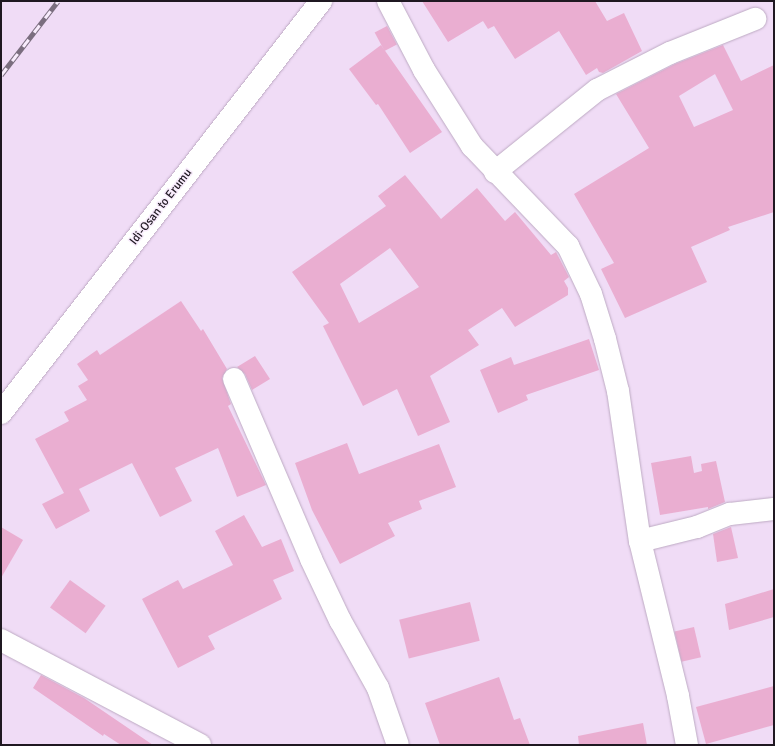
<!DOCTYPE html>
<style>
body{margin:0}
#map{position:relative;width:775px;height:746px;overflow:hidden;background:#f0dcf6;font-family:Signika,sans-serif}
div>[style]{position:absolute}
.building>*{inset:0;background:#eaaed1;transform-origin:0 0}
.roads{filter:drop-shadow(0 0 1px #bdaac3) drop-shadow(0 0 1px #bdaac3)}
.minor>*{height:22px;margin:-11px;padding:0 11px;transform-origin:11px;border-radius:11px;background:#fff}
.rail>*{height:4.5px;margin-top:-2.25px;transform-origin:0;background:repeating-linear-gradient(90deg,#f8ecfc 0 9px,#7b6e7f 0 18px);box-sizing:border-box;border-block:1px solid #7b6e7f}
span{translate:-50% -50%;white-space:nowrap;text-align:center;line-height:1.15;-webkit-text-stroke:3px #f8ecfc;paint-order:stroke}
.street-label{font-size:12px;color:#1f1821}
.frame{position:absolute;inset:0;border:2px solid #1f1821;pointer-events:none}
</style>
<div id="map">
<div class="building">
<div style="clip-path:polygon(422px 1px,595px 1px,607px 21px,624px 13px,642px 51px,603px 73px,599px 72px,597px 68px,586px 75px,559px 31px,515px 59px,494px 26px,488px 29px,483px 21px,448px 42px)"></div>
<div style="left:387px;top:26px;width:21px;height:14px;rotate:62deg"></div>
<div style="clip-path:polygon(381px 45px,442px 132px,410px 153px,378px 104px,376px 105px,349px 69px)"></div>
<div style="clip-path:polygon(evenodd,723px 45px,741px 81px,774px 65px,774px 212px,728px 227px,730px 230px,691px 247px,707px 282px,625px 318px,601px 269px,614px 263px,574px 194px,649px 148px,616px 94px,675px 64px,723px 45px,715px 74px,733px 110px,694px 127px,679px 96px,715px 74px)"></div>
<div style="clip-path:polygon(evenodd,405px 175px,441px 219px,477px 188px,505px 221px,515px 212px,551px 255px,556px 252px,569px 277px,564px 281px,568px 288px,568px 295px,515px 327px,502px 308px,468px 330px,479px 345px,430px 376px,450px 422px,418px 436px,397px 389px,363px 406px,323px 326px,329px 323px,292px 272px,386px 206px,378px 196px,405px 175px,390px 248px,419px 287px,359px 323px,340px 284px,390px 248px)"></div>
<div style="clip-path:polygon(181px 301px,201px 331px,203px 329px,227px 369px,222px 378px,231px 404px,228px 406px,266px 485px,237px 497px,218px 448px,175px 468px,192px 501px,160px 517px,132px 463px,79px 489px,90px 511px,56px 529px,42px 504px,64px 493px,35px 439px,69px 421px,64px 412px,87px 400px,78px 386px,88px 380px,77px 364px,97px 350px,100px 355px)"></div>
<div style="clip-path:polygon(589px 339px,599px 370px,526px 395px,528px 400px,498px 413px,480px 370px,511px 357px,514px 365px)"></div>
<div style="clip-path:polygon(255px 356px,270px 379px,252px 390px,245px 374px,237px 367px)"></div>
<div style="clip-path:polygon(347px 443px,359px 474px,439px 444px,456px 487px,419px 501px,422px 509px,388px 523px,395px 536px,340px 564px,312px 510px,295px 463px)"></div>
<div style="clip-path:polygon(691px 456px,694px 473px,702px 471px,701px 464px,716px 461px,725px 502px,708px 509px,708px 507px,660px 515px,651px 463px)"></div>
<div style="clip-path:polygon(244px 515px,262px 547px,281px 539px,294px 571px,273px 580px,282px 599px,208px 636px,215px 649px,178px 668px,142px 599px,178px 580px,183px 589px,233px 565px,215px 531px)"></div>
<div style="clip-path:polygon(1px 527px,23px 540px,1px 578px)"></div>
<div style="clip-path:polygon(731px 527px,738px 558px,717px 562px,713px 534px)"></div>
<div style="left:70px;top:580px;width:44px;height:34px;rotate:36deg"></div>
<div style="clip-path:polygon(774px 589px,774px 617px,729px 630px,725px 604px)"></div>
<div style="left:470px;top:602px;width:40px;height:73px;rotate:76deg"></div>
<div style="left:694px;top:627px;width:31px;height:20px;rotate:77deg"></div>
<div style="clip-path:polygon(41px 675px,84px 698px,153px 745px,121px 745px,104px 734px,103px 736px,33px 688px)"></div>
<div style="clip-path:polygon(499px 677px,514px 720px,520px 718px,530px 745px,440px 745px,425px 703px)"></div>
<div style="clip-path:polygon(774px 686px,774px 725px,706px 744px,696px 707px)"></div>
<div style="clip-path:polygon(643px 723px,647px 745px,579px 745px,578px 736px)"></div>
</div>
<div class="roads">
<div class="minor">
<div style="left:388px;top:1px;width:78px;rotate:62.4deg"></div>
<div style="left:424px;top:70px;width:90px;rotate:57.7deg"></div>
<div style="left:472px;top:146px;width:139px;rotate:46.2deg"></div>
<div style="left:568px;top:246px;width:53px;rotate:64.4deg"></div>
<div style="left:591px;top:294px;width:47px;rotate:72.7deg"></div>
<div style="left:605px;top:339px;width:54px;rotate:76deg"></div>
<div style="left:618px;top:391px;width:152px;rotate:81.7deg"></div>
<div style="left:640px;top:541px;width:160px;rotate:76.2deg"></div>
<div style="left:678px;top:696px;width:50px;rotate:79.6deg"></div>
<div style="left:495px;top:172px;width:131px;rotate:-38.8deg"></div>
<div style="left:597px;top:90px;width:82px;rotate:-26.9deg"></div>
<div style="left:670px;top:53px;width:92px;rotate:-21.8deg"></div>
<div style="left:234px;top:379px;width:196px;rotate:66.8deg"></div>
<div style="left:311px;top:559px;width:68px;rotate:64.6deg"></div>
<div style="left:340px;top:620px;width:78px;rotate:60.8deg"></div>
<div style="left:378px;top:688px;width:60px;rotate:70.7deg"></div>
<div style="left:1px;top:413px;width:522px;rotate:-52.16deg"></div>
<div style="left:640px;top:541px;width:59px;rotate:-13.8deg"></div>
<div style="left:697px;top:527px;width:35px;rotate:-22deg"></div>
<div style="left:730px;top:514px;width:44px;rotate:-6.5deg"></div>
<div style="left:1px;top:640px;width:225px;rotate:27.8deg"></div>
</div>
</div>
<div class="rail">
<div style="left:1px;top:75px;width:93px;rotate:-52.4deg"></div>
</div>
<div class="street-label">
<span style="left:161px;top:207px;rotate:-52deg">Idi-Osan to Erumu</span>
</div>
<div class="frame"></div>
</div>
